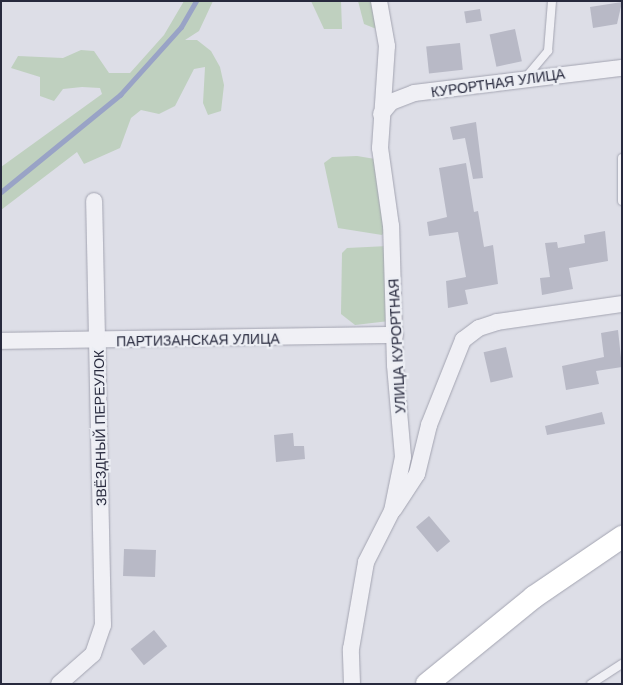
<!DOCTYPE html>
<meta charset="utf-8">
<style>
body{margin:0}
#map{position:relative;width:623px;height:685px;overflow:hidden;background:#dddee7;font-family:Helvetica,sans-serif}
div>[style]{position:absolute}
.green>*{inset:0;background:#bfd0bf}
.stream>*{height:4.5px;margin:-2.25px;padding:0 2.25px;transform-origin:2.25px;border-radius:2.25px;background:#99a3c6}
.building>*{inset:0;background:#b8b9c6;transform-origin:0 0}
.roads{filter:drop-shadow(0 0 1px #a3a4b1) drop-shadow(0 0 1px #a3a4b1)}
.lane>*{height:8px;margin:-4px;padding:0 4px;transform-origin:4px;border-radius:4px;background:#f0f0f5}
.street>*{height:16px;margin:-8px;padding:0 8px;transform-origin:8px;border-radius:8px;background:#f0f0f5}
.secondary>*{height:22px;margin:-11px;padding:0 11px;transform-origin:11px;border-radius:11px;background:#fff}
span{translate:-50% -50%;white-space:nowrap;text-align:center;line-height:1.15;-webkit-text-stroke:4.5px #eceef4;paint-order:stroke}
.street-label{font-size:14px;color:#27293d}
.frame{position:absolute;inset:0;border:2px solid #27293d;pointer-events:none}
</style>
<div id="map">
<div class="green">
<div style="clip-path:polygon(184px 1px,213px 1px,199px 31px,185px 40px,197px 40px,211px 51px,220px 67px,224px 85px,221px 111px,208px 115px,203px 103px,205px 67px,194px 69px,175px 106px,159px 114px,141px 110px,131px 118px,120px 148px,84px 164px,77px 152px,1px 210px,1px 167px,102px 94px,100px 88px,82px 87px,63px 89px,54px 101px,40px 96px,40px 77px,11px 68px,18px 56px,63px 58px,81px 50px,94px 51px,109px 73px,130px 73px,164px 35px)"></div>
<div style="clip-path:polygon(311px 1px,341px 1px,342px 29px,324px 29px)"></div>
<div style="clip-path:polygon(358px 1px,383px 1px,379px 30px,364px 24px)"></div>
<div style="clip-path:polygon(357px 156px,375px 159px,396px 221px,382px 235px,338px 228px,324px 163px,332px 157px)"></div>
<div style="clip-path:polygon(388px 246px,389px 321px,355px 325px,341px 314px,342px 253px,347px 248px)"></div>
</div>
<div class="stream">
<div style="left:1px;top:192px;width:154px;rotate:-39.2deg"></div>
<div style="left:120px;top:95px;width:91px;rotate:-48.1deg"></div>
<div style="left:181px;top:27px;width:30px;rotate:-60deg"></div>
</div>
<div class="building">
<div style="clip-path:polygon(622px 2px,617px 24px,593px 28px,590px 7px)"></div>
<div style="left:480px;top:9px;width:12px;height:16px;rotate:81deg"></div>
<div style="left:515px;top:29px;width:33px;height:26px;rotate:78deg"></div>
<div style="left:460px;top:43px;width:27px;height:34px;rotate:84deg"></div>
<div style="clip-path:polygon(476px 122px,483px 178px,473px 179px,465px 138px,453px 140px,450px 127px)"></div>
<div style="clip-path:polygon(466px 163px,474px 212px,478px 211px,484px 247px,493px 245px,498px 284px,465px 290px,468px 304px,448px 308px,446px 281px,466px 277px,458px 232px,429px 236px,427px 222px,447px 217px,439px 168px)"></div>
<div style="clip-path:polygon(605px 231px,608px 261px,569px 268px,573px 289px,542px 295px,540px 278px,550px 277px,545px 243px,557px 242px,558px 248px,585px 243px,584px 235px)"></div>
<div style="clip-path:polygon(618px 330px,622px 367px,596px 371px,599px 384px,566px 390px,562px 366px,604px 357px,601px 333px)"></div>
<div style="left:506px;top:347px;width:31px;height:23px;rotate:77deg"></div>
<div style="clip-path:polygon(602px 412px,605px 424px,547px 435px,545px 426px)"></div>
<div style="clip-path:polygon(293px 433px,294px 446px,304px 446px,305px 459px,276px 462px,274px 435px)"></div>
<div style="left:429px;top:516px;width:33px;height:17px;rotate:50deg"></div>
<div style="left:124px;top:549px;width:32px;height:27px;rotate:2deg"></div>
<div style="left:154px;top:630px;width:21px;height:30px;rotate:51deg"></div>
</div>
<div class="roads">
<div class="lane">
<div style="left:527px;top:76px;width:33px;rotate:-50deg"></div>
<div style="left:548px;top:51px;width:50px;rotate:-85.4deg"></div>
<div style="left:622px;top:158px;width:43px;rotate:90deg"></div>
<div style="left:591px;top:684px;width:37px;rotate:-33deg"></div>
</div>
<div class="street">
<div style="left:381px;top:114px;width:16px;rotate:-50deg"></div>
<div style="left:391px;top:102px;width:25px;rotate:-21deg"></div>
<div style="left:414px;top:93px;width:209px;rotate:-6.9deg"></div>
<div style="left:1px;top:341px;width:394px;rotate:-0.9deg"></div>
<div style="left:394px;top:509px;width:42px;rotate:-56.7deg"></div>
<div style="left:417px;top:474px;width:50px;rotate:-76.2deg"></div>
<div style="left:429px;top:425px;width:92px;rotate:-68.2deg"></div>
<div style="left:463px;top:340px;width:20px;rotate:-37deg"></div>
<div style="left:479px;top:328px;width:19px;rotate:-18deg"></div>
<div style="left:497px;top:322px;width:126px;rotate:-8.2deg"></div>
<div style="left:59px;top:684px;width:45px;rotate:-41.4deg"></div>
<div style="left:93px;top:654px;width:31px;rotate:-71deg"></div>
<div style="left:103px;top:625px;width:424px;rotate:-91.2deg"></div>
<div style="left:352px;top:684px;width:35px;rotate:-92deg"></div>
<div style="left:351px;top:649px;width:88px;rotate:-80.2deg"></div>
<div style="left:366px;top:562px;width:57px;rotate:-63deg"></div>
<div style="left:392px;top:511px;width:55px;rotate:-78.5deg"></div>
<div style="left:403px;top:457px;width:92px;rotate:-95deg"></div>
<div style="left:395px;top:365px;width:139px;rotate:-91.6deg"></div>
<div style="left:391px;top:226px;width:79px;rotate:-98deg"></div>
<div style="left:380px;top:148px;width:102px;rotate:-86.1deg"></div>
<div style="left:387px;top:46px;width:46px;rotate:-100.1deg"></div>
</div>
<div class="secondary">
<div style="left:427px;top:684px;width:138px;rotate:-39.1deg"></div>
<div style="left:534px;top:597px;width:107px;rotate:-34.3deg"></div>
</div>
</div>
<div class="street-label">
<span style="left:498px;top:83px;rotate:-8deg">КУРОРТНАЯ УЛИЦА</span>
<span style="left:198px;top:340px;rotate:-1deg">ПАРТИЗАНСКАЯ УЛИЦА</span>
<span style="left:397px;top:346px;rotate:-93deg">УЛИЦА КУРОРТНАЯ</span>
<span style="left:100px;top:428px;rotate:-91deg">ЗВЁЗДНЫЙ ПЕРЕУЛОК</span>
</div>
<div class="frame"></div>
</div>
